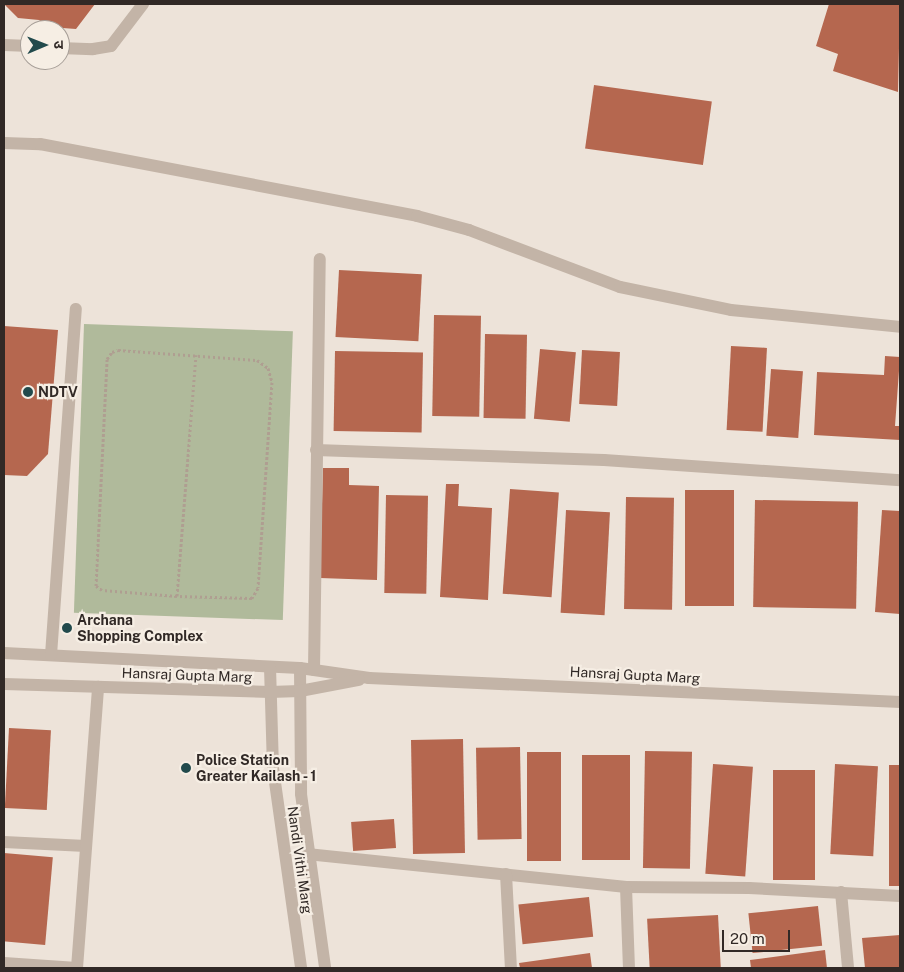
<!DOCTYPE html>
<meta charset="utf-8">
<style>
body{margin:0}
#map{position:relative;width:904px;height:972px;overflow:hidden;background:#ede3d9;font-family:"Public Sans","Noto Sans Devanagari",sans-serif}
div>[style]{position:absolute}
.green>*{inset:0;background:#b0ba9b;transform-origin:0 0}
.building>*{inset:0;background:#b5674f;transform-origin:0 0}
.path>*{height:3px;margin-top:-1.5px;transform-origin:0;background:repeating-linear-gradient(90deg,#af9e91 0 2.5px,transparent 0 5px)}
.minor>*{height:12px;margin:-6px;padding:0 6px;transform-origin:6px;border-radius:6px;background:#c3b4a7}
.dots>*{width:14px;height:14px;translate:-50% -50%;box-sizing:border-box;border:2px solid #f6eee4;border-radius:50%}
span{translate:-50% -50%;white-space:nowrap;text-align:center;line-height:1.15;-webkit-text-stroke:4.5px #f6eee4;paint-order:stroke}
.poi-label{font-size:14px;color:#312926;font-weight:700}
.left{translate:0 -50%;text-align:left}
.street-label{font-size:14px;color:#312926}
.frame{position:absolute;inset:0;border:5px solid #312926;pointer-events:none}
.north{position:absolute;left:20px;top:20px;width:50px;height:50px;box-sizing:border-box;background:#f6eee4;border:1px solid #a79f98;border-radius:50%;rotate:89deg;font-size:14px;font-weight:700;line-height:20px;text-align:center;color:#312926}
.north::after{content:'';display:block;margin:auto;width:18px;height:22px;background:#224a4c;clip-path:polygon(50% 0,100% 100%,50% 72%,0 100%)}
.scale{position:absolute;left:722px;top:930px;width:68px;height:22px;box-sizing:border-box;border:2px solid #312926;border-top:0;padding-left:6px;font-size:15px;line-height:18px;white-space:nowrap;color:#312926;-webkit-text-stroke:4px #f6eee4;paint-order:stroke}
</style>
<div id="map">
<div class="green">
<div style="left:84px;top:324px;width:209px;height:289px;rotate:2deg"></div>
</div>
<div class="building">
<div style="clip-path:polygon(4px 4px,95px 4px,76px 29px,49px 27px,39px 20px,18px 18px)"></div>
<div style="clip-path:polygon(829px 4px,900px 4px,898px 92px,833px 71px,838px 54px,816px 46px)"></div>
<div style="left:594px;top:85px;width:119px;height:64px;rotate:8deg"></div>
<div style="left:339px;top:270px;width:83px;height:67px;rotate:3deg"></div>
<div style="left:434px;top:315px;width:47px;height:101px;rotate:1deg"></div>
<div style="clip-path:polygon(4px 326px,58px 330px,48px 454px,27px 476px,4px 475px)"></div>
<div style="left:485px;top:334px;width:42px;height:84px;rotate:1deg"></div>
<div style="left:731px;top:346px;width:36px;height:84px;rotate:3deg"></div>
<div style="left:540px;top:349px;width:36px;height:70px;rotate:5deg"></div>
<div style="left:582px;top:350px;width:38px;height:54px;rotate:3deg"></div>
<div style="left:335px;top:351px;width:88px;height:80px;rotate:1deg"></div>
<div style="clip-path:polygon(885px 356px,900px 357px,895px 426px,900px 426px,900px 440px,814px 435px,817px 372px,884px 375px)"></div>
<div style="left:771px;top:369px;width:32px;height:67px;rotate:4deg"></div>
<div style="clip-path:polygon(323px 468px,349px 468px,349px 485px,379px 486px,377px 580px,320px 578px)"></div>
<div style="clip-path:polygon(446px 484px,459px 484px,458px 506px,492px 508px,488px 600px,440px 597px)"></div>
<div style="left:510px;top:489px;width:49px;height:105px;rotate:4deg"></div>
<div style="left:685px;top:490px;width:49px;height:116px"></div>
<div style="left:386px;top:495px;width:42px;height:98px;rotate:1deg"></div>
<div style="left:626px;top:497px;width:48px;height:112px;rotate:1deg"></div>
<div style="left:755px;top:500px;width:103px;height:107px;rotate:1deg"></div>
<div style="left:566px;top:510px;width:44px;height:103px;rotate:3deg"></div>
<div style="clip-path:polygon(882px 510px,900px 511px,900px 614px,875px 612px)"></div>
<div style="left:9px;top:728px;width:42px;height:80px;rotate:3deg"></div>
<div style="left:463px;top:739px;width:114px;height:52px;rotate:89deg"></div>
<div style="left:520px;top:747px;width:92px;height:44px;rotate:89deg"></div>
<div style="left:645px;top:751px;width:47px;height:117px;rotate:1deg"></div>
<div style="left:527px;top:752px;width:34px;height:109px"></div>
<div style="left:582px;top:755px;width:48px;height:105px"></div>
<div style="left:713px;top:764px;width:40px;height:110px;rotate:4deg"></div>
<div style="left:835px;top:764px;width:43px;height:90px;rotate:3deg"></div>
<div style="left:889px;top:765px;width:11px;height:121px"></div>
<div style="left:815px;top:770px;width:110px;height:42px;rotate:90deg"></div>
<div style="left:394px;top:819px;width:29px;height:43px;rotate:86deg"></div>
<div style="left:4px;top:853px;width:49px;height:88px;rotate:5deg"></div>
<div style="left:589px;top:897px;width:40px;height:71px;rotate:84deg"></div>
<div style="left:818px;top:906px;width:40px;height:70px;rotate:84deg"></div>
<div style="left:718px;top:915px;width:53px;height:71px;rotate:87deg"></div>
<div style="clip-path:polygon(900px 935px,900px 968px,865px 968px,862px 938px)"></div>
<div style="clip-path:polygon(825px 950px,827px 968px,751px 968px,750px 960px)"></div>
<div style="clip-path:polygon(590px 953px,592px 968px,520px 968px,519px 963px)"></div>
</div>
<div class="path">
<div style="left:118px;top:350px;width:139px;rotate:4.1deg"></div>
<div style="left:257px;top:360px;width:14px;rotate:36deg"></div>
<div style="left:268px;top:368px;width:15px;rotate:74deg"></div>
<div style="left:272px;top:382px;width:206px;rotate:93.9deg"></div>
<div style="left:258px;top:588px;width:12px;rotate:121deg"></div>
<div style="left:252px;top:598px;width:75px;rotate:-178.5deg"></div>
<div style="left:177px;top:596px;width:75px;rotate:-175.4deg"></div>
<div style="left:102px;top:590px;width:7px;rotate:-146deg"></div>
<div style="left:96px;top:586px;width:227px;rotate:-87.2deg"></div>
<div style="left:107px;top:359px;width:9px;rotate:-54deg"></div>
<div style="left:112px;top:352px;width:6px;rotate:-18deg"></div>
<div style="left:177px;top:596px;width:242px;rotate:-85.5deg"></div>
</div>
<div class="minor">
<div style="left:4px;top:45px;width:26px;rotate:2deg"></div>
<div style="left:60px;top:48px;width:33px;rotate:2deg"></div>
<div style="left:93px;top:49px;width:18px;rotate:-9deg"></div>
<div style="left:111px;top:46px;width:53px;rotate:-52.7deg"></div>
<div style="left:4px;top:143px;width:36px;rotate:2deg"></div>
<div style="left:40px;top:144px;width:384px;rotate:10.8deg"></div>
<div style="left:417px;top:216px;width:54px;rotate:15.1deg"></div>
<div style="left:469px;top:230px;width:161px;rotate:20.7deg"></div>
<div style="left:620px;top:287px;width:113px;rotate:11.7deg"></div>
<div style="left:731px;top:310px;width:170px;rotate:5.7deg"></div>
<div style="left:316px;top:450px;width:288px;rotate:2deg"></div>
<div style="left:604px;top:460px;width:297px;rotate:3.9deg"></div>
<div style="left:4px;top:653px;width:296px;rotate:2.9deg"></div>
<div style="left:300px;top:668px;width:70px;rotate:8.2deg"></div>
<div style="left:369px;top:678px;width:532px;rotate:2.59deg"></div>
<div style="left:51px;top:655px;width:347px;rotate:-85.9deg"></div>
<div style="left:270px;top:667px;width:101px;rotate:88.3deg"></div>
<div style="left:273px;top:768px;width:202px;rotate:82deg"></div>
<div style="left:300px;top:668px;width:126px;rotate:89.5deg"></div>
<div style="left:301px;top:794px;width:176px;rotate:82.1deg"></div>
<div style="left:314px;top:670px;width:411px;rotate:-89.2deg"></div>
<div style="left:4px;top:684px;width:266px;rotate:1.7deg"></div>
<div style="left:270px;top:692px;width:30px;rotate:-2deg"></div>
<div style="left:300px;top:691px;width:60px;rotate:-10.6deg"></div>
<div style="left:4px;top:842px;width:82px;rotate:2.8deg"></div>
<div style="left:307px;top:854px;width:321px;rotate:5.9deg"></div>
<div style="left:626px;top:887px;width:123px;rotate:0.5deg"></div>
<div style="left:749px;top:888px;width:151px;rotate:3deg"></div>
<div style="left:506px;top:874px;width:94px;rotate:87deg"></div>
<div style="left:626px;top:887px;width:81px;rotate:87.9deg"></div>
<div style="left:841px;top:892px;width:76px;rotate:84.7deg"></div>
<div style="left:4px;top:963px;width:73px;rotate:3.9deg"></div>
<div style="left:77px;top:968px;width:282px;rotate:-85.7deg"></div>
</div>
<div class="dots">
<div style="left:28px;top:392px;background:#224a4c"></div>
<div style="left:67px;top:628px;background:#224a4c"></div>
<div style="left:186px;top:768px;background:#224a4c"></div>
</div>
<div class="poi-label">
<span class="left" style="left:38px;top:392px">NDTV</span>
<span class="left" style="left:77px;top:628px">Archana<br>Shopping Complex</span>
<span class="left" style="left:196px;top:768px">Police Station<br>Greater Kailash - 1</span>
</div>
<div class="street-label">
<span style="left:187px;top:675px;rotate:2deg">Hansraj Gupta Marg</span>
<span style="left:635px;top:675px;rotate:3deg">Hansraj Gupta Marg</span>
<span style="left:300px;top:860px;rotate:82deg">Nandi Vithi Marg</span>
</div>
<div class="frame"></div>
<div class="north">उ</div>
<div class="scale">20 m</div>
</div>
